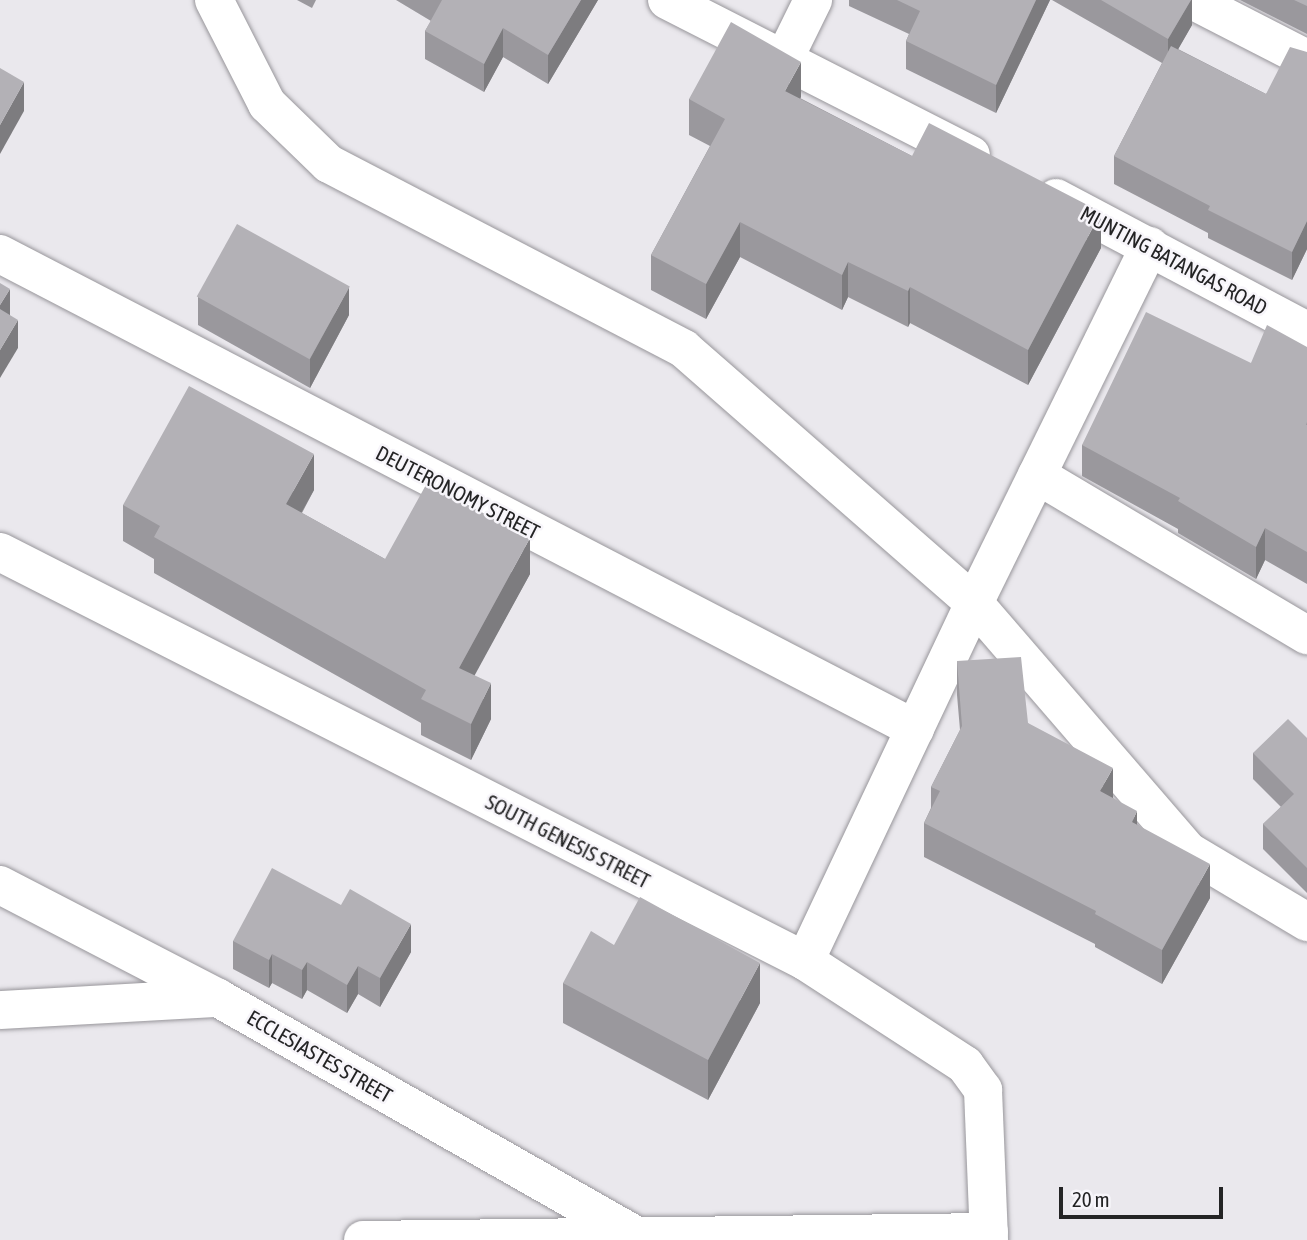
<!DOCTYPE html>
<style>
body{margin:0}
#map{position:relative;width:1307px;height:1240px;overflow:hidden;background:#eae8ed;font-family:"Asap Condensed",sans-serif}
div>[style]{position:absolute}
.roads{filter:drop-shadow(0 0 2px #98969b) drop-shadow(0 0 2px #98969b)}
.minor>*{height:38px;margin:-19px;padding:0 19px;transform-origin:19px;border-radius:19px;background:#fff}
.tertiary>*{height:38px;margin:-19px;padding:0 19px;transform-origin:19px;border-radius:19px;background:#fff}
.wall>*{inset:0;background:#9a989d}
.shaded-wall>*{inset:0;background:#7d7c7f}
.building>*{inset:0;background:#b3b1b6;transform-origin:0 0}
span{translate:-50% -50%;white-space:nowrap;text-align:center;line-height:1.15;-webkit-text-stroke:5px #f7f5fa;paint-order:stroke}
.street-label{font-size:21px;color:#242425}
.scale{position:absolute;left:1059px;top:1187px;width:164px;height:32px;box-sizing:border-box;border:4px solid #242425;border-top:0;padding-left:9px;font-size:21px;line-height:24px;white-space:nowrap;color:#242425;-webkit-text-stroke:5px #f7f5fa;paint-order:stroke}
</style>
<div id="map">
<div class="roads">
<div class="minor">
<div style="left:214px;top:0;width:117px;rotate:63deg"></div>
<div style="left:267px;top:104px;width:86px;rotate:44.1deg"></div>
<div style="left:329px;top:164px;width:400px;rotate:27.5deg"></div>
<div style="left:684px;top:349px;width:386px;rotate:41.2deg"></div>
<div style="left:974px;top:603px;width:328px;rotate:49.2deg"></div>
<div style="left:1188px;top:851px;width:139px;rotate:30.8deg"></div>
<div style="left:1192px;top:0;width:129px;rotate:27.2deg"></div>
<div style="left:784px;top:59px;width:66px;rotate:-63.8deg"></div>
<div style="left:0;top:254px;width:1031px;rotate:27.43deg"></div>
<div style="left:1037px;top:475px;width:314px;rotate:30.7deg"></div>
<div style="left:0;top:552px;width:903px;rotate:26.93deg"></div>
<div style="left:805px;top:961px;width:191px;rotate:33deg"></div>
<div style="left:965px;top:1065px;width:31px;rotate:54deg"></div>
<div style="left:983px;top:1090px;width:150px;rotate:87.7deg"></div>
<div style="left:0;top:885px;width:246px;rotate:27.4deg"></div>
<div style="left:218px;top:998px;width:481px;rotate:29.6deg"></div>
<div style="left:805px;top:961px;width:396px;rotate:-64.7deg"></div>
<div style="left:974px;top:603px;width:398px;rotate:-63.8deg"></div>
<div style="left:0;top:1010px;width:218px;rotate:-3.2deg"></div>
<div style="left:363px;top:1240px;width:626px;rotate:-0.73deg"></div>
</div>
<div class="tertiary">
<div style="left:667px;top:0;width:341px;rotate:27deg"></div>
<div style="left:1056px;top:198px;width:284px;rotate:27.9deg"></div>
</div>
</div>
<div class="wall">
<div style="clip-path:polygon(297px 0,316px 0,312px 8px)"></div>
<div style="clip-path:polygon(396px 0,598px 0,548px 84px,503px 57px,484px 92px,425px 59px,425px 31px,431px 21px)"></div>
<div style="clip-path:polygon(849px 0,1050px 0,996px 113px,906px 69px,906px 41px,909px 34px,849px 6px)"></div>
<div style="clip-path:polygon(1052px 0,1192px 0,1192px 25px,1178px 49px,1266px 94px,1307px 52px,1307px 249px,1292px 280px,1208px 238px,1208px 233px,1114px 184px,1114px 156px,1162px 63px)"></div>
<div style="clip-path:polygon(1240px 0,1307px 0,1307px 34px)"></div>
<div style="clip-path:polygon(801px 97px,800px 98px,912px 156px,1101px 248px,1028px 385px,910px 323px,908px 327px,848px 297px,842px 310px,740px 257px,706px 319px,651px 290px,651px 255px,710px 146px,689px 135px,689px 99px)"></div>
<div style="clip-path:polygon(198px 297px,349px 315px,310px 388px,198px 325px)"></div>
<div style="clip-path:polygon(1307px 347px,1307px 584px,1265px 560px,1256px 579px,1178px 533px,1178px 529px,1082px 476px,1082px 445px,1251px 363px)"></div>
<div style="clip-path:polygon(314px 490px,302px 513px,385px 559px,530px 574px,474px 675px,491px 719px,471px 760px,421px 735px,421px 723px,154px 573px,154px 559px,123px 541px,123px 505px)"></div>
<div style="clip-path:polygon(957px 661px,1113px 798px,1137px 824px,1210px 898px,1162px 984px,1095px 947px,1095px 944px,924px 857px,924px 823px,931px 808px,931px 787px,960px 730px,957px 695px)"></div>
<div style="clip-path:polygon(1307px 738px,1307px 893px,1263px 849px,1263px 824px,1281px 807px,1253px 779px,1253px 753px)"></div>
<div style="clip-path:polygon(233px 941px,411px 952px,380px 1007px,358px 994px,347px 1013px,307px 990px,302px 999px,272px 983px,269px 988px,233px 969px)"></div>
<div style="clip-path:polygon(563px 983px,760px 1003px,708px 1100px,563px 1023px)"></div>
</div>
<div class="shaded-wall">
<div style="clip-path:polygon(581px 0,598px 0,548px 84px,548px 55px)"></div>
<div style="clip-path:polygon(1036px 0,1050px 0,996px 113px,996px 85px)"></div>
<div style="clip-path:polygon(1191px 0,1192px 0,1192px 25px,1168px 67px,1168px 39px)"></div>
<div style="clip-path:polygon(503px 28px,503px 57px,484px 92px,484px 64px)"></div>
<div style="clip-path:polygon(801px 62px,801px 97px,785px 126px,785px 91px)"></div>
<div style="clip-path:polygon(24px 82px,24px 111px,0 154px,0 125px)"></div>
<div style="clip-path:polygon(1101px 212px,1101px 248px,1028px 385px,1028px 350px)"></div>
<div style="clip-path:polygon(1307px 221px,1307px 249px,1292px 280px,1292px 252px)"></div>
<div style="clip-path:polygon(740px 222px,740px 257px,706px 319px,706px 284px)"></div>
<div style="clip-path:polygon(848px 262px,848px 297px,842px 310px,842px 275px)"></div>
<div style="clip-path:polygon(349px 287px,349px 315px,310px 388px,310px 359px)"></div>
<div style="clip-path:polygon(910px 287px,910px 323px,908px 327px,908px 291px)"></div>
<div style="clip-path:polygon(10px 289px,10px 317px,0 333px,0 305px)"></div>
<div style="clip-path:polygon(18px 320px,18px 348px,0 378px,0 350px)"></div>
<div style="clip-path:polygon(314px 454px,314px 490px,286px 540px,286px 504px)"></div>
<div style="clip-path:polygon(1265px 528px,1265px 560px,1256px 579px,1256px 547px)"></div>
<div style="clip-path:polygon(530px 538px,530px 574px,459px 704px,459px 668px)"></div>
<div style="clip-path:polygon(491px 683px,491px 719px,471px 760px,471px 724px)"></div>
<div style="clip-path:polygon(1113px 768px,1113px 802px,1100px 791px)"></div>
<div style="clip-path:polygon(1137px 811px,1137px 845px,1132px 822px)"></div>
<div style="clip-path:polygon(1210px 864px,1210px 898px,1162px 984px,1162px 950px)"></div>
<div style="clip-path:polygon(411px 924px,411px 952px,380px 1007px,380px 978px)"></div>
<div style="clip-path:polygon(272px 954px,272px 983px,269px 988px,269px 960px)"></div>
<div style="clip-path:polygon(307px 962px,307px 990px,302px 999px,302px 970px)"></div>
<div style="clip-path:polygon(760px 963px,760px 1003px,708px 1100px,708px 1060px)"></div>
<div style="clip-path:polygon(358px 966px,358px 994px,347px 1013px,347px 985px)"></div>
</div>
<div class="building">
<div style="clip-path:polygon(442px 0,581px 0,548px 55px,503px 28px,484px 64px,425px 31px)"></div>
<div style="clip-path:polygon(897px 0,1036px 0,996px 85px,906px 41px,920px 11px)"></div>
<div style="clip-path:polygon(1101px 0,1191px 0,1168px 39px)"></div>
<div style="clip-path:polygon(1294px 0,1307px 0,1307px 6px)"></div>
<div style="clip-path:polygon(731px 22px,801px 62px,785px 91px,912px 156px,929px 123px,1101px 212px,1028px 350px,910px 287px,908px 291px,848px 262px,842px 275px,740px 222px,706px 284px,651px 255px,725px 119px,689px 99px)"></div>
<div style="clip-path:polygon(1171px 46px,1266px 94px,1290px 47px,1307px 52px,1307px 221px,1292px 252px,1208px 210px,1210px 206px,1114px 156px)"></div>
<div style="clip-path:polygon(0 68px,24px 82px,0 125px)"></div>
<div style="left:237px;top:224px;width:129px;height:83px;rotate:29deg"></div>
<div style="clip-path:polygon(0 283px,10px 289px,0 305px)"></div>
<div style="clip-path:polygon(0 309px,18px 320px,0 350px)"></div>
<div style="clip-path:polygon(1146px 312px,1251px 363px,1267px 325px,1307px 347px,1307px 422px,1306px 425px,1307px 425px,1307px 552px,1265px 528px,1256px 547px,1178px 501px,1180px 498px,1082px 445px)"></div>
<div style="clip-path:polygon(189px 386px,314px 454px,286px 504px,385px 559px,427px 483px,530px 538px,459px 668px,491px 683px,471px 724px,421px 699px,426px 690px,154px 537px,160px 526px,123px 505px)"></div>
<div style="clip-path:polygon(1021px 657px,1028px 723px,1113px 768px,1100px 791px,1137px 811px,1132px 822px,1210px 864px,1162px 950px,1095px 914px,1096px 911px,924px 823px,940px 791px,931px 787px,962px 726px,957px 661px)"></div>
<div style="clip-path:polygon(1288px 719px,1307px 738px,1307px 868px,1263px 824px,1294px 794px,1253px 753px)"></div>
<div style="clip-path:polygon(272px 868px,341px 905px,350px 889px,411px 924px,380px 978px,358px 966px,347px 985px,307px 962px,302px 970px,272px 954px,269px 960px,233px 941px)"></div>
<div style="clip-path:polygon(640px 897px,760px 963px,708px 1060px,563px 983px,591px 931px,614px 945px)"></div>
</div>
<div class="street-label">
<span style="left:1174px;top:260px;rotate:28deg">MUNTING BATANGAS ROAD</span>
<span style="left:458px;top:492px;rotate:27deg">DEUTERONOMY STREET</span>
<span style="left:568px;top:841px;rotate:27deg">SOUTH GENESIS STREET</span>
<span style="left:320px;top:1056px;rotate:30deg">ECCLESIASTES STREET</span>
</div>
<div class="scale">20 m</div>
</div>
